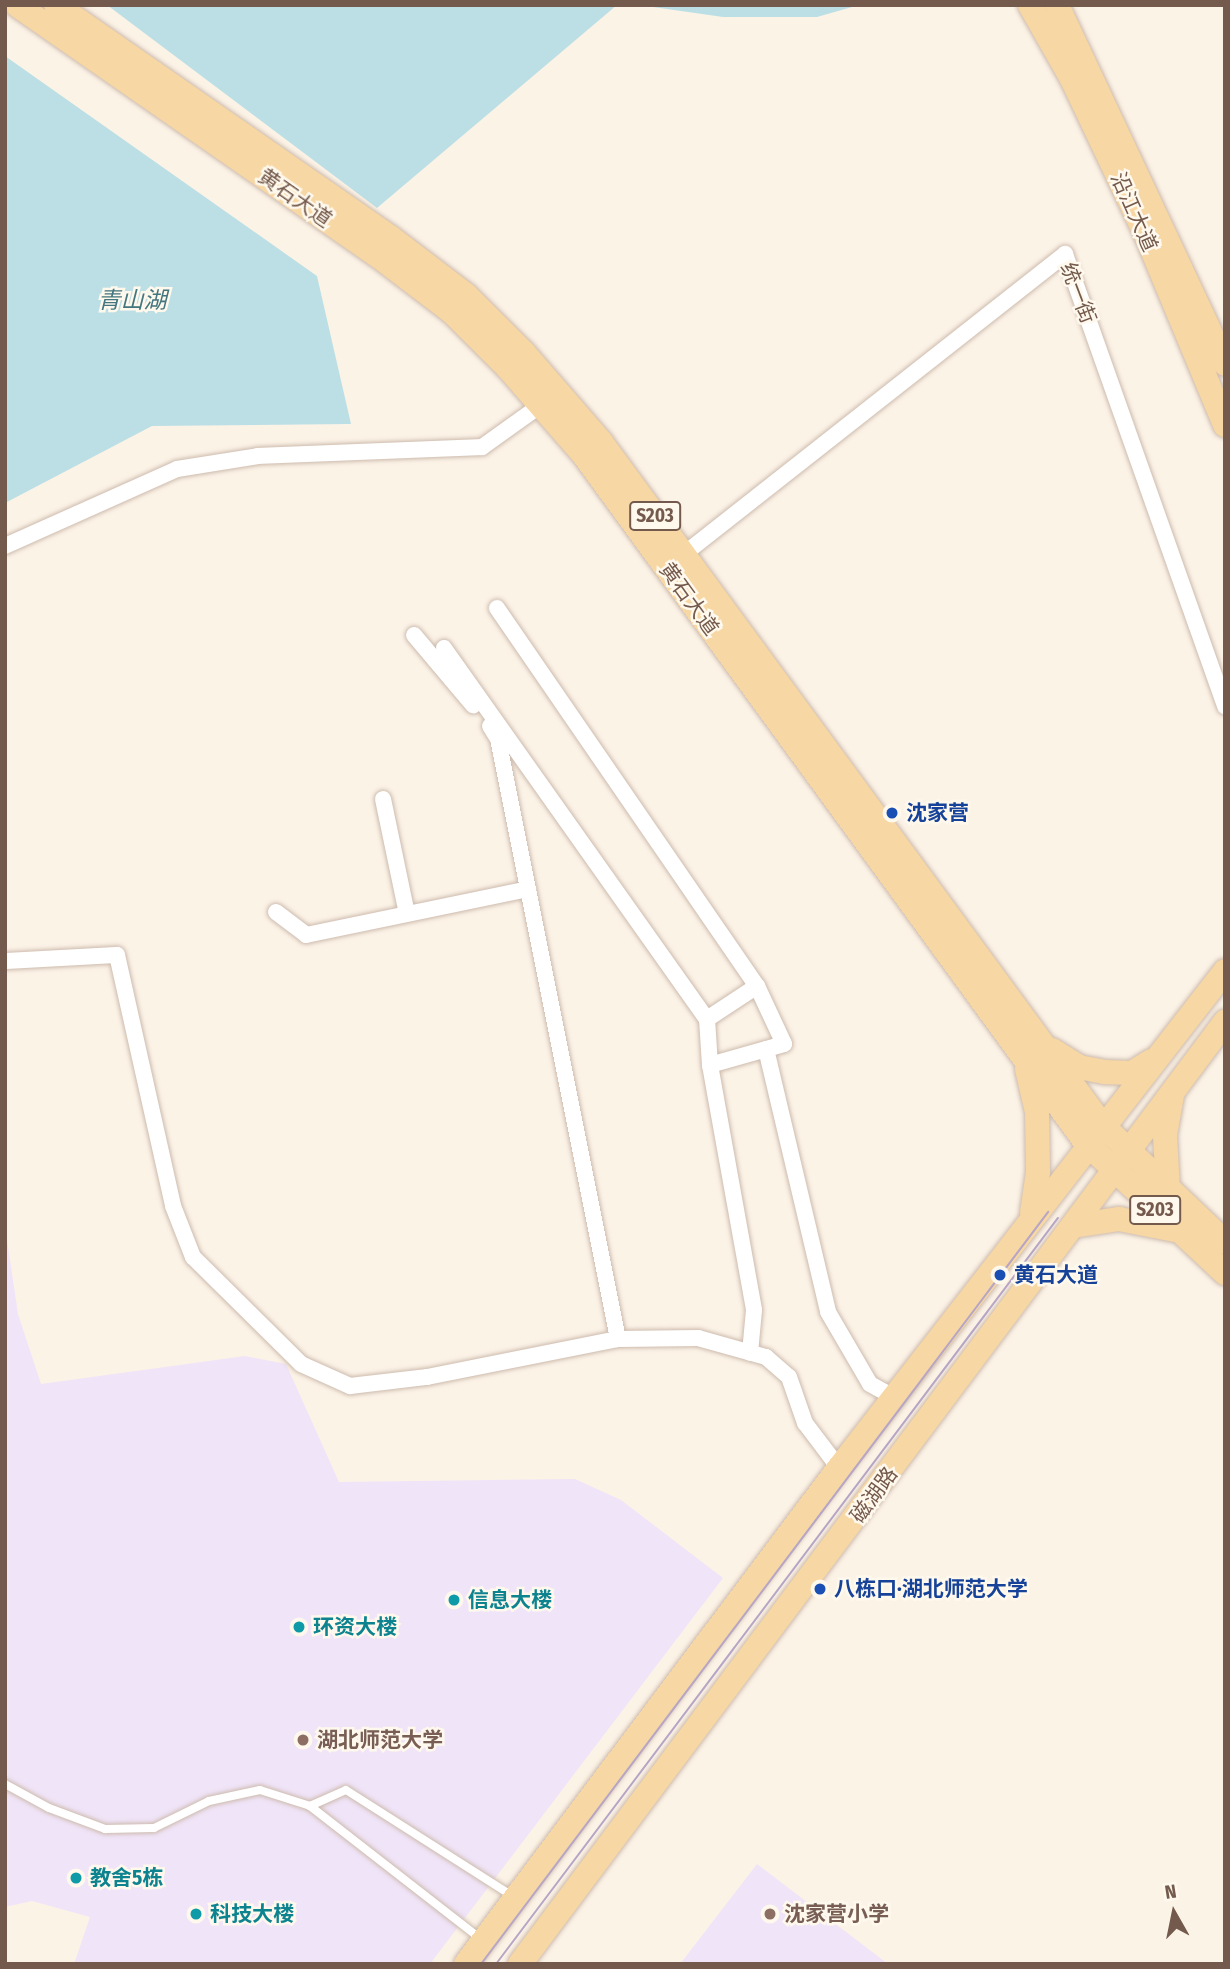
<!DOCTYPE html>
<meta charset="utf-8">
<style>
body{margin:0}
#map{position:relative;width:1230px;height:1969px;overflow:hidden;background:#fcf3e7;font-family:"Fira Sans Condensed","Noto Sans SC",sans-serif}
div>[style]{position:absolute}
.education>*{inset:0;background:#f0e4f8}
.water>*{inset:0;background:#bcdfe5}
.roads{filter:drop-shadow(0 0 2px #cdbbae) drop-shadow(0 0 2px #cdbbae)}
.lane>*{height:8px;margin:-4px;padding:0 4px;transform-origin:4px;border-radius:4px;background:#fff}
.street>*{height:16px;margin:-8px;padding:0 8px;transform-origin:8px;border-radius:8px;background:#fff}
.primary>*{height:24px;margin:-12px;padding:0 12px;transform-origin:12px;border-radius:12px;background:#f7d7a3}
.tram>*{height:2px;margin:-1px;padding:0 1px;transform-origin:1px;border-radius:1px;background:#b6a5c5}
.dots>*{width:19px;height:19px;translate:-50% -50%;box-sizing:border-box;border:4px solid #fef8ed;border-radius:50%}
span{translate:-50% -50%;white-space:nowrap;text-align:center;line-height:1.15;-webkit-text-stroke:5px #fef8ed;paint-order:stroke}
.shield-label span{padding:2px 5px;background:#fef8ed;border:2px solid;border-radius:5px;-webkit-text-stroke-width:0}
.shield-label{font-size:19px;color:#745a4c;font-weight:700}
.street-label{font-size:21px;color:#745a4c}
.transit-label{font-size:21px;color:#164399;font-weight:700}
.left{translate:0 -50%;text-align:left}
.culture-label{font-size:21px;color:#0d838f;font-weight:700}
.education-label{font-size:21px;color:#785e54;font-weight:700}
.water-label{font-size:23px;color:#43767f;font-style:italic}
.frame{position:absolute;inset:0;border:7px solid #745a4c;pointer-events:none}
.north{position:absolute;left:1139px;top:1878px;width:70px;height:70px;-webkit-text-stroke:5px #fef8ed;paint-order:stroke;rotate:351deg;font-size:19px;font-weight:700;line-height:28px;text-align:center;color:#745a4c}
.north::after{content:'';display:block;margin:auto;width:24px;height:32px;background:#745a4c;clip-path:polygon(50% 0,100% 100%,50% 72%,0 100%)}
</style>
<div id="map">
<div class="education">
<div style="clip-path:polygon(5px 1226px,18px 1314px,41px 1384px,245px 1356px,286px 1364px,339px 1482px,575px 1479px,621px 1500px,723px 1578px,430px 1964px,74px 1964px,90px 1917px,32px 1901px,5px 1907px)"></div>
<div style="clip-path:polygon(757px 1864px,888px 1964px,680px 1964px)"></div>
</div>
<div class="water">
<div style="clip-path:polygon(107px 5px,617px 5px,377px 208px)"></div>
<div style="clip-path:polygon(639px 5px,859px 5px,817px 17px,723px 17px)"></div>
<div style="clip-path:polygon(5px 56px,317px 276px,351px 424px,152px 426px,5px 503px)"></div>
</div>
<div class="roads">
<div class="lane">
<div style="left:5px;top:1784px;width:50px;rotate:28.6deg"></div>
<div style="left:49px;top:1808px;width:60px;rotate:20.6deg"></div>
<div style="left:105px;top:1829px;width:49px;rotate:-1.2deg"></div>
<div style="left:154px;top:1828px;width:61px;rotate:-26.1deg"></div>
<div style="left:209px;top:1801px;width:52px;rotate:-12.2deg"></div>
<div style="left:260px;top:1790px;width:52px;rotate:17.7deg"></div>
<div style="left:310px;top:1806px;width:218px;rotate:37.9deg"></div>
<div style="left:310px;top:1806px;width:39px;rotate:-24deg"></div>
<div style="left:346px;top:1790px;width:199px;rotate:32.5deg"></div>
</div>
<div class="street">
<div style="left:5px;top:546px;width:188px;rotate:-24.1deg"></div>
<div style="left:177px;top:469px;width:82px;rotate:-9.1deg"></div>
<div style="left:258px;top:456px;width:224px;rotate:-2.3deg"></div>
<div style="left:482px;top:447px;width:81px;rotate:-35.5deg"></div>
<div style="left:684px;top:554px;width:485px;rotate:-38.2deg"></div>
<div style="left:1065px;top:254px;width:480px;rotate:70.5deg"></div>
<div style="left:497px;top:608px;width:459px;rotate:55.5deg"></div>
<div style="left:414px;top:635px;width:92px;rotate:49.9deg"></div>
<div style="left:444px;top:648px;width:455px;rotate:54.7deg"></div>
<div style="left:707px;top:1019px;width:46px;rotate:86.3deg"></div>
<div style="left:710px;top:1065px;width:249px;rotate:79.8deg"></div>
<div style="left:754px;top:1310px;width:43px;rotate:95.3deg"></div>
<div style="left:490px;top:726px;width:15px;rotate:58deg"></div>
<div style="left:498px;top:739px;width:612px;rotate:78.69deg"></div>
<div style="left:383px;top:799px;width:117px;rotate:78.2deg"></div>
<div style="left:276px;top:912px;width:38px;rotate:37deg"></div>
<div style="left:306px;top:935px;width:227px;rotate:-11.7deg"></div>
<div style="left:5px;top:961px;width:112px;rotate:-3.1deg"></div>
<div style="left:117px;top:955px;width:257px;rotate:77.4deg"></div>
<div style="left:173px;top:1206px;width:55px;rotate:68.6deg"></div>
<div style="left:193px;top:1257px;width:152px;rotate:44.7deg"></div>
<div style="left:301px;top:1364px;width:54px;rotate:24.2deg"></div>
<div style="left:350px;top:1386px;width:78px;rotate:-6.7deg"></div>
<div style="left:427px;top:1377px;width:195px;rotate:-11.3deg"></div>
<div style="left:618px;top:1339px;width:80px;rotate:-0.7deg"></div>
<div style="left:698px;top:1338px;width:71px;rotate:15.6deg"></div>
<div style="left:766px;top:1357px;width:30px;rotate:41deg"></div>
<div style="left:789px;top:1377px;width:49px;rotate:70.8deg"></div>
<div style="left:805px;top:1423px;width:56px;rotate:52.9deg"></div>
<div style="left:707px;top:1019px;width:60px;rotate:-33.4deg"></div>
<div style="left:757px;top:986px;width:64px;rotate:65deg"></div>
<div style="left:784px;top:1044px;width:77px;rotate:164.2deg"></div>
<div style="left:766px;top:1049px;width:270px;rotate:76.7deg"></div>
<div style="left:828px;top:1312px;width:83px;rotate:59.7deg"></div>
<div style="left:870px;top:1384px;width:26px;rotate:29deg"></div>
</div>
<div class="primary">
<div style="left:17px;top:5px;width:438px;rotate:34.8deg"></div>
<div style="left:377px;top:255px;width:94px;rotate:37.2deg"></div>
<div style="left:452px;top:312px;width:79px;rotate:45deg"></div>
<div style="left:508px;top:368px;width:116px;rotate:48.9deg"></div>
<div style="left:584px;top:455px;width:853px;rotate:53.87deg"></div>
<div style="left:1087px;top:1144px;width:189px;rotate:43.1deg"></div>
<div style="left:56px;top:5px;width:407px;rotate:34.8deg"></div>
<div style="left:390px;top:237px;width:96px;rotate:37.3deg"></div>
<div style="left:466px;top:295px;width:82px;rotate:45deg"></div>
<div style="left:524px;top:353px;width:118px;rotate:49.1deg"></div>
<div style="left:601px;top:442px;width:847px;rotate:53.74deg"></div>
<div style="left:1102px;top:1125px;width:170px;rotate:43.6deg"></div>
<div style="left:1030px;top:5px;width:85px;rotate:60.4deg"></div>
<div style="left:1072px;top:79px;width:173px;rotate:64.6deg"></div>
<div style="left:1146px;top:235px;width:206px;rotate:67.4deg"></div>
<div style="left:1057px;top:5px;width:396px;rotate:64.9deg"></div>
<div style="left:1052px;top:1050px;width:32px;rotate:32deg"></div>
<div style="left:1079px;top:1067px;width:25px;rotate:11deg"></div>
<div style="left:1104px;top:1072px;width:28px;rotate:2deg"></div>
<div style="left:1132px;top:1073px;width:22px;rotate:-32deg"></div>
<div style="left:1027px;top:1069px;width:44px;rotate:76.9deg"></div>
<div style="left:1037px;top:1112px;width:60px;rotate:89deg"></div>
<div style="left:1038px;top:1172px;width:41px;rotate:98.3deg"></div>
<div style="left:1168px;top:1189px;width:54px;rotate:-93.2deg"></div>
<div style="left:1165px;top:1135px;width:40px;rotate:-80deg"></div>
<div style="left:1073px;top:1226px;width:47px;rotate:-8.7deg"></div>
<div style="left:1119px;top:1219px;width:57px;rotate:11.1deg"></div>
<div style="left:466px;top:1964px;width:621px;rotate:-53.06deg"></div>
<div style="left:839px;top:1468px;width:629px;rotate:-52.16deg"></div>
<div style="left:520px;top:1964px;width:1177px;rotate:-53.19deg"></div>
</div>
</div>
<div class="tram">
<div style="left:481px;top:1964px;width:942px;rotate:-52.98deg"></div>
<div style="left:496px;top:1964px;width:934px;rotate:-53.01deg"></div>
</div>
<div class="dots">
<div style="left:892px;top:813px;background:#1a4fb4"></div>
<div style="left:1000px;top:1275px;background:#1a4fb4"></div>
<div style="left:820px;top:1589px;background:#1a4fb4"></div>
<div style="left:454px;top:1600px;background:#0f9aa8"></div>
<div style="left:299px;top:1627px;background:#0f9aa8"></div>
<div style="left:303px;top:1740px;background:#8d6e63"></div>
<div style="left:76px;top:1878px;background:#0f9aa8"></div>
<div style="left:196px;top:1914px;background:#0f9aa8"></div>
<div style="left:770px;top:1914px;background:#8d6e63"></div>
</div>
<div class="shield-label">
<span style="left:655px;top:516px">S203</span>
<span style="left:1155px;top:1210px">S203</span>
</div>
<div class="street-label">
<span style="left:295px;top:198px;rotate:35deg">黄石大道</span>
<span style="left:1134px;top:212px;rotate:66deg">沿江大道</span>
<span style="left:1078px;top:293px;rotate:69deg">统一街</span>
<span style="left:689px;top:599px;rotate:54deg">黄石大道</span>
<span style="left:874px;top:1495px;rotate:-54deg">磁湖路</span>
</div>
<div class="transit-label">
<span class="left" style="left:906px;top:813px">沈家营</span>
<span class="left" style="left:1014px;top:1275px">黄石大道</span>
<span class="left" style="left:834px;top:1589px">八栋口·湖北师范大学</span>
</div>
<div class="culture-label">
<span class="left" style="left:468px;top:1600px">信息大楼</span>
<span class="left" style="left:313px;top:1627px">环资大楼</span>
<span class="left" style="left:90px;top:1878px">教舍5栋</span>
<span class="left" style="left:210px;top:1914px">科技大楼</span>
</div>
<div class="education-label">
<span class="left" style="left:317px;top:1740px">湖北师范大学</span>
<span class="left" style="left:784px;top:1914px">沈家营小学</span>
</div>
<div class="water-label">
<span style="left:132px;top:300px">青山湖</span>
</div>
<div class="frame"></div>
<div class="north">N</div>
</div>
